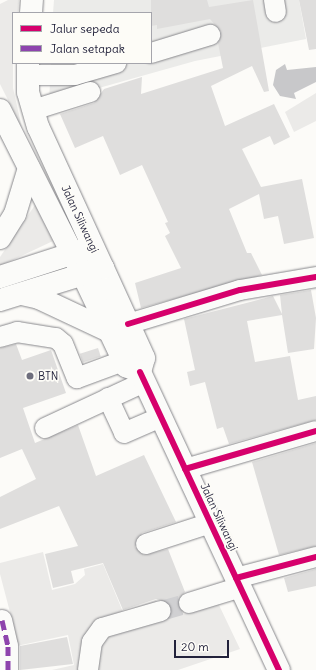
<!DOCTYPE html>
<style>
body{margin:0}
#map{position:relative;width:316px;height:670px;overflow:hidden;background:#fcfbf8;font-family:Delius,sans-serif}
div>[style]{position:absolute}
.built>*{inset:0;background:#ebebe9}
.green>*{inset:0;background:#ebeae8}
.water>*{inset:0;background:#c8c8ca}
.building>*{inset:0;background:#dfdedd;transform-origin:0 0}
.minor-tunnel>*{height:20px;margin-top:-10px;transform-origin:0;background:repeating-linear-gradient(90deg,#d0d0d2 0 20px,transparent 0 30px)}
.roads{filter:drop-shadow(0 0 1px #88888c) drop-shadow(0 0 1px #88888c)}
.minor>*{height:20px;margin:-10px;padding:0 10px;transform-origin:10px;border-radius:10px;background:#fbfbf9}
.major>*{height:22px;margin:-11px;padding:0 11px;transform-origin:11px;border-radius:11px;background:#fbfbf9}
.highway>*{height:22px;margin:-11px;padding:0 11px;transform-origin:11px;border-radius:11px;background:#fbfbf9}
.quiet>*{height:5px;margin-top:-2.5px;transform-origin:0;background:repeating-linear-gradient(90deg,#8e44ad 0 10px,transparent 0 15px)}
.cycleway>*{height:6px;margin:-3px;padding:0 3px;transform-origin:3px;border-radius:3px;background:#d6006c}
.dots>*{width:11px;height:11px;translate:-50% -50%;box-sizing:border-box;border:2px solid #fdfcf7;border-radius:50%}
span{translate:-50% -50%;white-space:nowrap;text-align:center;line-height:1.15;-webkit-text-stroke:3.5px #fdfcf7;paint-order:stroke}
.street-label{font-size:11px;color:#22223b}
.poi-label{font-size:11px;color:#22223b}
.left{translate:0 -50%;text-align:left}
.legend{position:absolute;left:12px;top:12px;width:140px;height:52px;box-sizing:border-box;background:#fdfcf7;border:1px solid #a5a5ac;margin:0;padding:5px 7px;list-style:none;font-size:12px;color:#22223b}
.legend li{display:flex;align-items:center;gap:8px;height:20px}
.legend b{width:20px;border:1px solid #a5a5ac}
.scale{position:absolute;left:174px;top:640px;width:55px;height:18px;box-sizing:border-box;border:2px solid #22223b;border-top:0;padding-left:5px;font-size:12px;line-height:14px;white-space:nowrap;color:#22223b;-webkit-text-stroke:3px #fdfcf7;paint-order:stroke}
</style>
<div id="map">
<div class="built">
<div style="clip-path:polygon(54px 0,299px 0,306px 39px,195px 61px,49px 102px,51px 63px,151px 63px,151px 13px,53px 13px)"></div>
</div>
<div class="green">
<div style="clip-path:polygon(8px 0,19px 0,18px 13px,13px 13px,13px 88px,22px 128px,0 84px,0 4px)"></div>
<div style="clip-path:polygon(316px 93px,316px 121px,294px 132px,285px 112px)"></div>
<div style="clip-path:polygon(35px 205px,53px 241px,0 266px,0 257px)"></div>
<div style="clip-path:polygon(43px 552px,52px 590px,75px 584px,85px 575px,84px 569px,103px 564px,123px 612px,156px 600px,164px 620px,218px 603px,240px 649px,178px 670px,52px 670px,74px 665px,68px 635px,12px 647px,11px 616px,0 574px,0 563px)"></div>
</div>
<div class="water">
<div style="clip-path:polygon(285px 64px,287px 70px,316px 67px,316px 82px,294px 93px,296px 99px,280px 96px,273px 85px,276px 70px)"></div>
</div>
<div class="building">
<div style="clip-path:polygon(151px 0,207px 0,209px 7px,253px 0,269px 91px,264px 92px,252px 66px,211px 86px,225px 126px,274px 104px,290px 137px,274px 145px,270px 136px,242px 149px,261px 187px,302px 179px,314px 238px,284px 244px,278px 216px,264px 219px,259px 194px,229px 209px,247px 253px,251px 253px,262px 275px,141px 308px,135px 283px,181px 268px,165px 236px,170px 233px,165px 223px,168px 222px,142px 165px,120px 175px,103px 136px,75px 148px,60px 114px,94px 103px,104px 89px,142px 77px,141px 94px,223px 68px,218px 43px,221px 32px,210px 19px,157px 29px,157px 25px,151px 26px)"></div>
<div style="clip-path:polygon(299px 0,316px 0,316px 49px,309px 50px)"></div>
<div style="clip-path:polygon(311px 290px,316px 318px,314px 349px,288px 353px,282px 315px,247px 321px,255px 362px,290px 356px,298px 400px,316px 396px,316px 420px,229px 444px,223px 427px,217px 429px,205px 382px,190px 386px,187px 372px,195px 370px,184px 319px,273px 296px,282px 314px,280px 295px)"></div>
<div style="clip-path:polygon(16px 344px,22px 360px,51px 350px,66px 393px,23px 408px,35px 443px,78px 425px,96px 476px,144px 455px,176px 522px,142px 533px,135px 547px,144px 555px,168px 549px,185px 592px,178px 601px,184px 613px,170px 617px,169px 603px,156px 599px,123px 610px,103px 563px,71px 571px,74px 583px,53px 588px,45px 554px,78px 546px,59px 506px,0 529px,0 497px,36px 479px,22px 449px,0 458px,0 348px)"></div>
<div style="left:98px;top:348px;width:9px;height:19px;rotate:72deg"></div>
<div style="clip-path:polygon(316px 443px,316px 546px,279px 555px,252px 462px)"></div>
<div style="clip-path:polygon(316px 569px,316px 586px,288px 592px,284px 578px)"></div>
<div style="clip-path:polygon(67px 637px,73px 664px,20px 670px,20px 646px)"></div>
</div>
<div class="minor-tunnel">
<div style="left:161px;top:611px;width:29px;rotate:-16deg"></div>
</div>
<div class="roads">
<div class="minor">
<div style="left:274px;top:0;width:12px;rotate:81deg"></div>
<div style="left:151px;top:53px;width:62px;rotate:-17deg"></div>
<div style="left:28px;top:75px;width:47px"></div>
<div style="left:75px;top:75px;width:43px;rotate:-16.3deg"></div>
<div style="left:33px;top:110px;width:60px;rotate:-17.5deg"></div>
<div style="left:128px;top:324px;width:117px;rotate:-16.9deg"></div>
<div style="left:240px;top:290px;width:77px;rotate:-9.7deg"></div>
<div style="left:0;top:337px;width:18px;rotate:-16deg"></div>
<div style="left:17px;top:332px;width:39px;rotate:9deg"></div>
<div style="left:56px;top:338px;width:9px;rotate:41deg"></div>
<div style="left:63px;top:344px;width:37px;rotate:68deg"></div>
<div style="left:77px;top:378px;width:49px;rotate:-20.3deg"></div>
<div style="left:108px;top:398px;width:38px;rotate:65deg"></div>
<div style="left:124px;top:433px;width:40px;rotate:-23.4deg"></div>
<div style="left:45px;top:428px;width:109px;rotate:-24.9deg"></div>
<div style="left:185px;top:469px;width:136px;rotate:-16.2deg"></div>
<div style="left:146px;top:544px;width:68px;rotate:-17.9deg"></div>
<div style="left:236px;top:578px;width:83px;rotate:-14.7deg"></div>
<div style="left:189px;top:603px;width:54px;rotate:-17.1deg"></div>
<div style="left:2px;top:620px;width:27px;rotate:77deg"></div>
<div style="left:8px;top:646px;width:24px;rotate:90deg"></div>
<div style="left:88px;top:670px;width:28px;rotate:-82deg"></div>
<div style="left:92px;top:642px;width:17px;rotate:-54deg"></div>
<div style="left:102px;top:628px;width:61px;rotate:-16.1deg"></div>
</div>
<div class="major">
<div style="left:103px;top:268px;width:99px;rotate:65.5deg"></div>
<div style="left:144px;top:358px;width:15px;rotate:106deg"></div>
<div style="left:140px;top:372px;width:329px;rotate:65deg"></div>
<div style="left:83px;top:275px;width:101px;rotate:64.7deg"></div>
<div style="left:126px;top:366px;width:15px;rotate:23deg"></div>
<div style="left:22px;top:294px;width:17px;rotate:13deg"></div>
<div style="left:39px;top:298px;width:77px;rotate:25.2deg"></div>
</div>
<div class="highway">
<div style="left:31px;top:13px;width:13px;rotate:-86deg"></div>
<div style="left:0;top:110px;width:185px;rotate:63.3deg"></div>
<div style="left:0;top:238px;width:28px;rotate:-58deg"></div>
<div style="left:15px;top:214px;width:48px;rotate:-73.1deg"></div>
<div style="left:0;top:277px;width:90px;rotate:-18deg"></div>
<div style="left:0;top:300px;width:108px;rotate:-17.3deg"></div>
<div style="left:103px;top:268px;width:155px;rotate:-114.7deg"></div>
<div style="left:38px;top:127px;width:36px;rotate:-106deg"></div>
<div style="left:28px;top:92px;width:29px;rotate:-90deg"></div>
</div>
</div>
<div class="quiet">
<div style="left:2px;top:620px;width:27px;rotate:77deg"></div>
<div style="left:8px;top:646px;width:24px;rotate:90deg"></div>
</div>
<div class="cycleway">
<div style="left:128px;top:324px;width:117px;rotate:-16.9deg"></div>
<div style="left:240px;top:290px;width:77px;rotate:-9.7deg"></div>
<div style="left:140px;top:372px;width:329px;rotate:65deg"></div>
<div style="left:185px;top:469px;width:136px;rotate:-16.2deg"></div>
<div style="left:236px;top:578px;width:83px;rotate:-14.7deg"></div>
</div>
<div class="dots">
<div style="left:30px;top:376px;background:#6e6e7d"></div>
</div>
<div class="street-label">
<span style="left:80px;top:219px;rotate:65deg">Jalan Siliwangi</span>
<span style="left:219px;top:517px;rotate:65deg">Jalan Siliwangi</span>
</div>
<div class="poi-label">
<span class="left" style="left:38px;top:376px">BTN</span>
</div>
<ul class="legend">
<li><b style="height:5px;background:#d6006c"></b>Jalur sepeda</li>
<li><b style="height:5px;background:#8e44ad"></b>Jalan setapak</li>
</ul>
<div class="scale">20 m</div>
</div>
